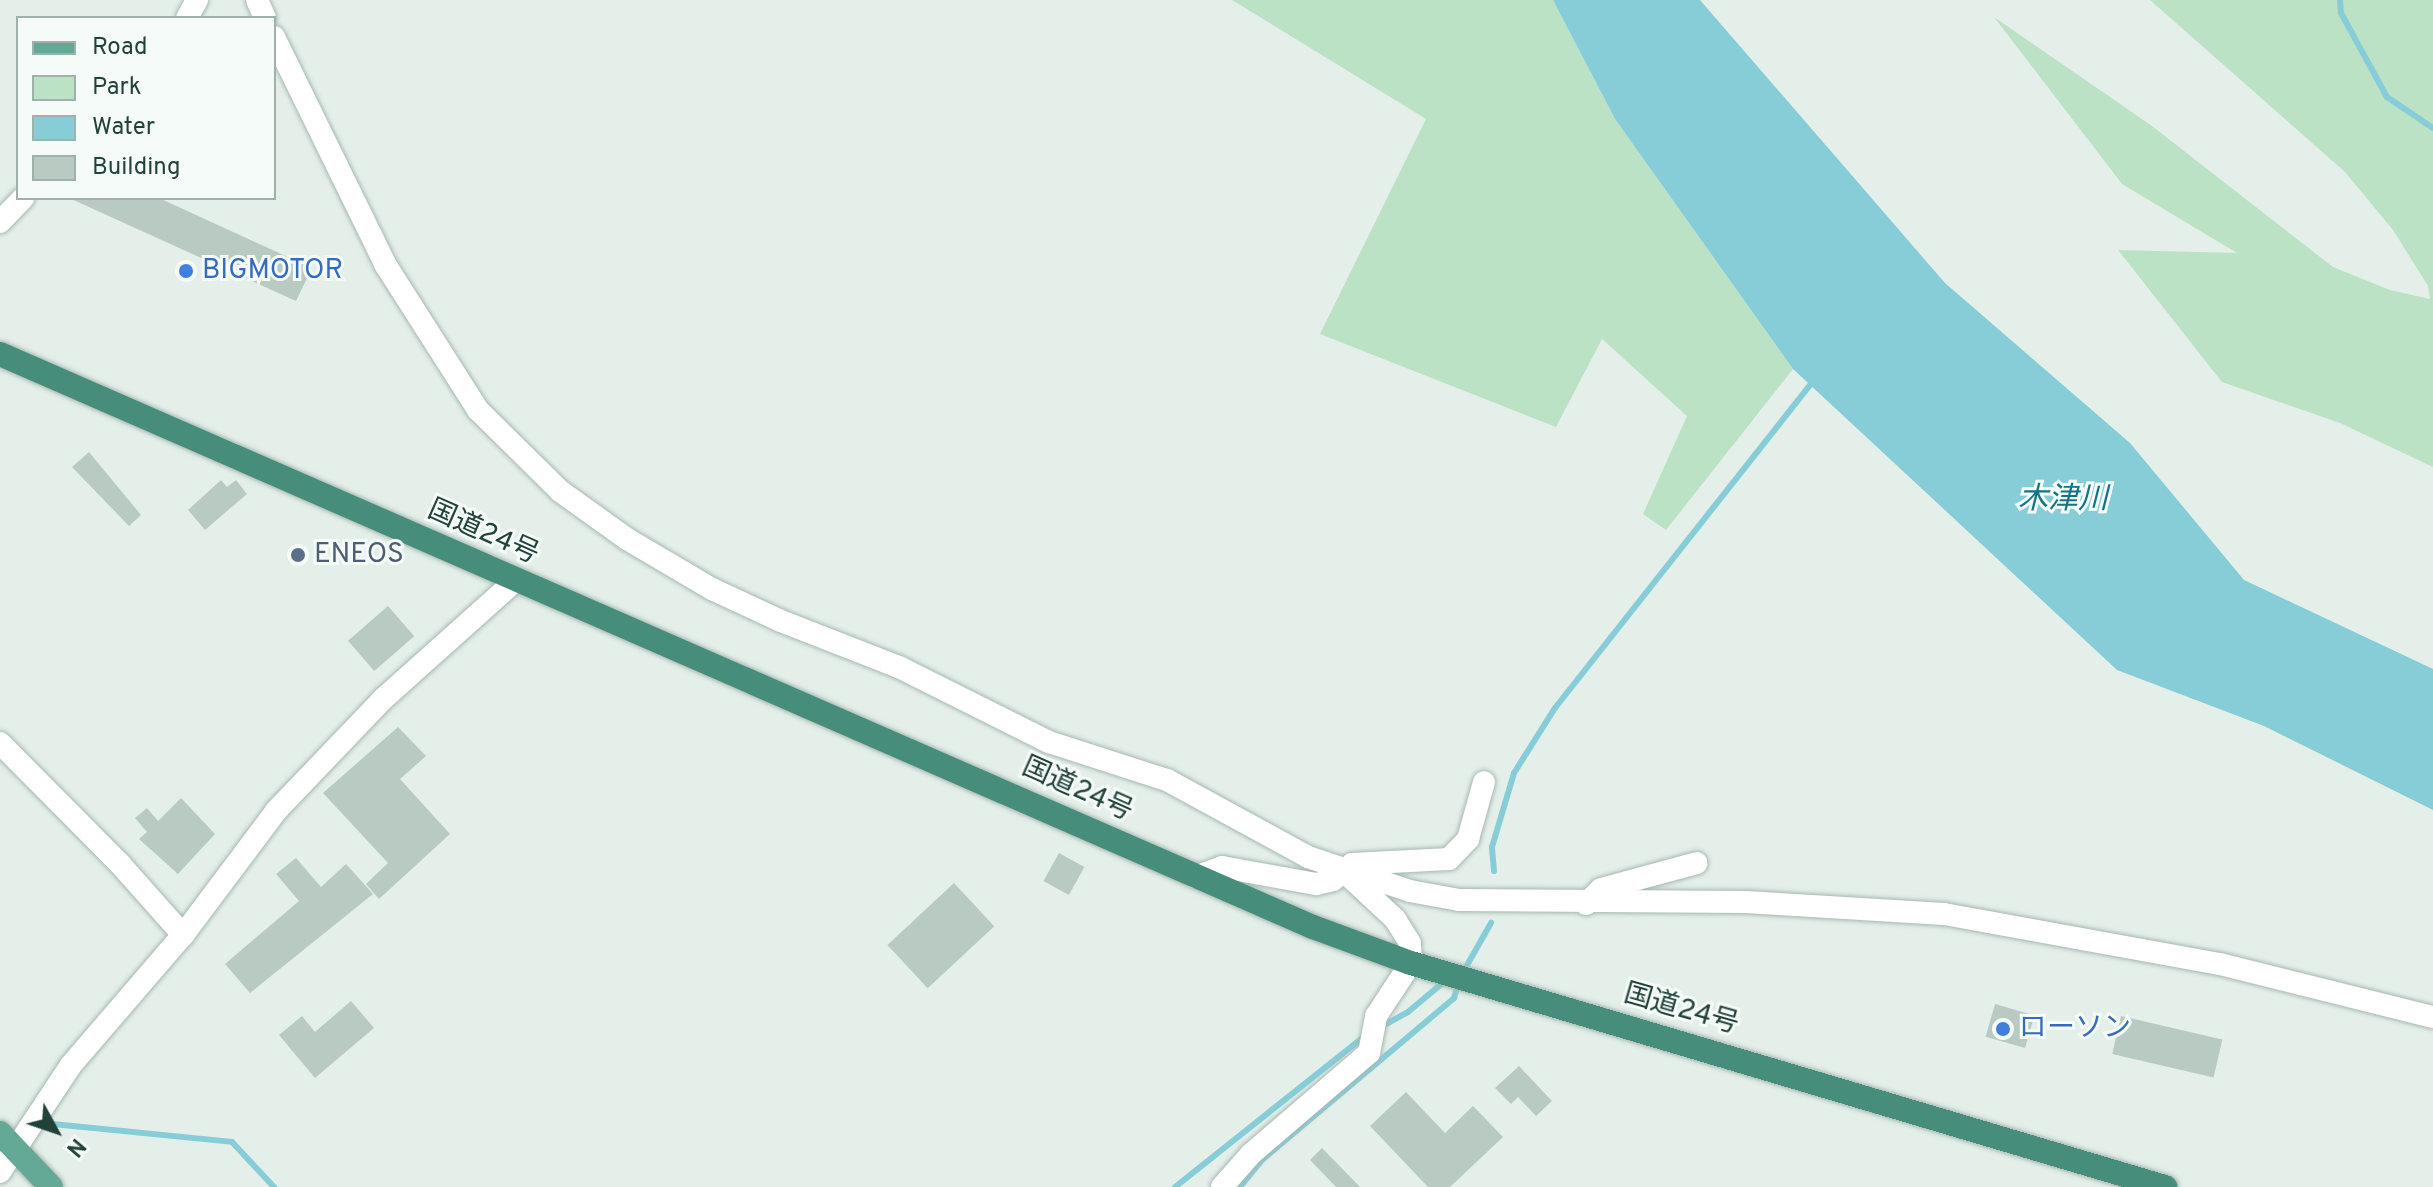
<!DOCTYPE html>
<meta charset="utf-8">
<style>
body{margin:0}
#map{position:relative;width:2433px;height:1187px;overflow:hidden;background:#e4efea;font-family:Overpass,"Noto Sans JP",sans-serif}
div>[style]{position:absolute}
.green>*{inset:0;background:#bbe2c5}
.water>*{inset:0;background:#87cdd8}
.stream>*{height:6px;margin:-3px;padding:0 3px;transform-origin:3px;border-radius:3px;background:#87cdd8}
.building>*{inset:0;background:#b9cac3;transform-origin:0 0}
.roads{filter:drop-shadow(0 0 2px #a6b8b1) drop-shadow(0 0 2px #a6b8b1)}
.minor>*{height:22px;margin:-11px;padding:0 11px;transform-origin:11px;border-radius:11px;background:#fff}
.primary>*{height:24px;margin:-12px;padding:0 12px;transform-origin:12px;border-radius:12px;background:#64a896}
.trunk>*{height:24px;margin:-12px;padding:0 12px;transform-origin:12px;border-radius:12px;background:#478d7c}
.dots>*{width:22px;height:22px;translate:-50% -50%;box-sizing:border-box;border:4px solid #f5fbf8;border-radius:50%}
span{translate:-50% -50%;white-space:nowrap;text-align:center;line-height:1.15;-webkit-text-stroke:6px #f5fbf8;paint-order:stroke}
.shop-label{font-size:28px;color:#366cbe}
.left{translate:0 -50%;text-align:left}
.street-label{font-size:28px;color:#214239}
.service-label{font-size:28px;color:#4e5e75}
.water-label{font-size:30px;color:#147385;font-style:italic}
.legend{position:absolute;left:16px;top:16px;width:260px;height:184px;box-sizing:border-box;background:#f5fbf8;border:2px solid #a0b1ac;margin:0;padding:10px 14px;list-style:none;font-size:24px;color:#214239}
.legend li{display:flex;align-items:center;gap:16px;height:40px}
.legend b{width:40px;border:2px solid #a0b1ac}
.north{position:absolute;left:16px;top:1091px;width:80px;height:80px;-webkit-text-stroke:6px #f5fbf8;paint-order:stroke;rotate:130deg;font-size:22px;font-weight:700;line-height:32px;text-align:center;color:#214239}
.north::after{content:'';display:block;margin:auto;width:28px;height:36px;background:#214239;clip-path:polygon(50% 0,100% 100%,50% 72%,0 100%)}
</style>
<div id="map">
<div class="green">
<div style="clip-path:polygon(1232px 0,1553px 0,1615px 119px,1793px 369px,1666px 530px,1643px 514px,1687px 416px,1602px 339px,1556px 427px,1320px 334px,1426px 119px)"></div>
<div style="clip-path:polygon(2150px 0,2433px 0,2433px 467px,2340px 423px,2222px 382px,2118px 250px,2237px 253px,2122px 184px,1994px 17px,2152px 126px,2333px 267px,2390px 290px,2430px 299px,2428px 286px,2393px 230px,2345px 172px)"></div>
</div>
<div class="water">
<div style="clip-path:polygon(1553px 0,1700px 0,1945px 283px,2130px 443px,2244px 580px,2433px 669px,2433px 810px,2264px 726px,2117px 670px,1793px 369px,1615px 119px)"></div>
</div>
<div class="stream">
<div style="left:2340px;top:0;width:13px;rotate:86deg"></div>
<div style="left:2341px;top:13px;width:96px;rotate:61.3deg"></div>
<div style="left:2387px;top:97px;width:55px;rotate:34deg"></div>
<div style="left:1494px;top:871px;width:24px;rotate:-95deg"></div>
<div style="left:1492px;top:847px;width:77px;rotate:-73.4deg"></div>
<div style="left:1514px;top:773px;width:77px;rotate:-57.8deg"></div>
<div style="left:1555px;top:708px;width:418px;rotate:-51.7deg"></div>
<div style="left:1462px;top:974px;width:59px;rotate:-60.4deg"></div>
<div style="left:1379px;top:1028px;width:33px;rotate:-29deg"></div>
<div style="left:1408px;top:1012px;width:48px;rotate:-40deg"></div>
<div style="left:53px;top:1124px;width:180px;rotate:5.7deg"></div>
<div style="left:232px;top:1142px;width:62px;rotate:47deg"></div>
<div style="left:1175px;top:1187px;width:244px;rotate:-38.5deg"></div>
<div style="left:1240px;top:1187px;width:36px;rotate:-51deg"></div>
<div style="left:1263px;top:1159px;width:250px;rotate:-40.1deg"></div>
<div style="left:1454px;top:998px;width:15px;rotate:-74deg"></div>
</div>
<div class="building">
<div style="clip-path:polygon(69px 198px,159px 198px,312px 268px,296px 301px)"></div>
<div style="clip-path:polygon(89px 452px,141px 515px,129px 526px,72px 467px)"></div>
<div style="clip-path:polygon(221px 480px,227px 487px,236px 480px,247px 494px,205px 530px,188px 510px)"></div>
<div style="left:388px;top:606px;width:40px;height:53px;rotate:49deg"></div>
<div style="clip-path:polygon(398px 727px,426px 756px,400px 779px,450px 834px,379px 899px,366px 884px,388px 863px,323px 793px)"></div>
<div style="clip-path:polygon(181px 798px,215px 834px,178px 874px,139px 839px,147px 832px,135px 818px,147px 808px,158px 821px)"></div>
<div style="left:1059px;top:853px;width:29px;height:32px;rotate:29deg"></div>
<div style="clip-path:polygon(296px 858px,321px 887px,346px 864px,373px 894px,250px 993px,225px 964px,299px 901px,276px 874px)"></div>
<div style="left:954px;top:883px;width:59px;height:91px;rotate:47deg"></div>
<div style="clip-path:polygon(351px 1001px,374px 1028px,315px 1078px,279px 1035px,302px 1016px,315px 1032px)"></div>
<div style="left:1995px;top:1004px;width:41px;height:34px;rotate:16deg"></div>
<div style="left:2121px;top:1016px;width:104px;height:39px;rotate:13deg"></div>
<div style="clip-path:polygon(1519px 1066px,1552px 1101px,1536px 1116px,1518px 1097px,1511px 1104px,1495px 1088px)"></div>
<div style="clip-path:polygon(1406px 1092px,1445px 1133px,1473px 1106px,1503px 1137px,1450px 1187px,1428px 1187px,1370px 1126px)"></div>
<div style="clip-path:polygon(1322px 1148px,1360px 1187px,1336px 1187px,1310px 1160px)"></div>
</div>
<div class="roads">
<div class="minor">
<div style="left:257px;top:0;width:20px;rotate:66deg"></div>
<div style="left:187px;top:18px;width:21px;rotate:-61deg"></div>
<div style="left:274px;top:37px;width:253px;rotate:63.9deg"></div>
<div style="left:385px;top:264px;width:173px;rotate:57.5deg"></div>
<div style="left:478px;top:410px;width:115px;rotate:44.6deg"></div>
<div style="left:560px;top:491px;width:82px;rotate:35.6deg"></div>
<div style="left:627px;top:539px;width:99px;rotate:30.5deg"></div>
<div style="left:712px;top:589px;width:76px;rotate:24.9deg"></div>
<div style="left:781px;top:621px;width:127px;rotate:21.3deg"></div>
<div style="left:899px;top:667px;width:168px;rotate:26.6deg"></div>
<div style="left:1049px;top:742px;width:124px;rotate:17.9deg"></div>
<div style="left:1167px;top:780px;width:161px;rotate:28.6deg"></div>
<div style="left:1308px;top:857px;width:108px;rotate:18.4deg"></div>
<div style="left:1410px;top:891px;width:50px;rotate:10.4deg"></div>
<div style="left:1459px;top:900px;width:287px;rotate:0.4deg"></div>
<div style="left:1746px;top:902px;width:198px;rotate:3.5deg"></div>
<div style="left:1944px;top:914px;width:280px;rotate:10.3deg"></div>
<div style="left:2220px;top:964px;width:219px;rotate:14deg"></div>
<div style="left:0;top:222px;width:33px;rotate:-46deg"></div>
<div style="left:0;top:743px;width:170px;rotate:45.2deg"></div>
<div style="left:120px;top:864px;width:95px;rotate:48.4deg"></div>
<div style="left:1195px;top:877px;width:29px;rotate:-20deg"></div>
<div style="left:1222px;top:867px;width:96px;rotate:10.3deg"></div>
<div style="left:1316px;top:884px;width:17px;rotate:-13deg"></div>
<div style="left:1333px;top:880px;width:25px;rotate:-40deg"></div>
<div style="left:1352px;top:864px;width:97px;rotate:-3deg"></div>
<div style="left:1449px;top:859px;width:28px;rotate:-46deg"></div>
<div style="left:1468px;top:839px;width:59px;rotate:-74.3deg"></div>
<div style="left:1586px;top:904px;width:21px;rotate:-45deg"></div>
<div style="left:1601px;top:889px;width:99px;rotate:-15.2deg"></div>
<div style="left:0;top:1172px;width:128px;rotate:-56.4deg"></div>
<div style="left:71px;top:1065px;width:172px;rotate:-49.3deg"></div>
<div style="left:183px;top:935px;width:155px;rotate:-53.1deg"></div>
<div style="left:276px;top:811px;width:155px;rotate:-46.3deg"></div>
<div style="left:383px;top:699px;width:178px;rotate:-41.8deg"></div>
<div style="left:1222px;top:1187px;width:44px;rotate:-48.7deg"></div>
<div style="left:1251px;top:1154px;width:155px;rotate:-40.6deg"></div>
<div style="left:1369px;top:1053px;width:38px;rotate:-79deg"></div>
<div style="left:1376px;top:1016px;width:64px;rotate:-56.6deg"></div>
<div style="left:1411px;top:963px;width:20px;rotate:-93deg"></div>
<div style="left:1410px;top:943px;width:28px;rotate:-122deg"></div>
<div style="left:1395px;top:919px;width:62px;rotate:-137deg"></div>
</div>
<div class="primary">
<div style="left:0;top:1133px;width:74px;rotate:46.6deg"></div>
</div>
<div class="trunk">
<div style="left:0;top:354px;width:1433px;rotate:23.58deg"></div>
<div style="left:1313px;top:927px;width:104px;rotate:20.2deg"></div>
<div style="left:1411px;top:963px;width:787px;rotate:16.55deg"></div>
</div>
</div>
<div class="dots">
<div style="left:186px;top:271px;background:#3f7fe0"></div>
<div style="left:298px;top:555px;background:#5c6f8a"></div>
<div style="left:2003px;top:1029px;background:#3f7fe0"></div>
</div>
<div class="shop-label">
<span class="left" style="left:202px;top:271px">BIGMOTOR</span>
<span class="left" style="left:2019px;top:1029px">ローソン</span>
</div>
<div class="street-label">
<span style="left:483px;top:533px;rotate:24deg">国道24号</span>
<span style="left:1077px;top:790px;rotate:24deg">国道24号</span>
<span style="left:1681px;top:1010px;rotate:16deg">国道24号</span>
</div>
<div class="service-label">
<span class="left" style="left:314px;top:555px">ENEOS</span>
</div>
<div class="water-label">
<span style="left:2063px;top:501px">木津川</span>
</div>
<ul class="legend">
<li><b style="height:10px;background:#64a896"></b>Road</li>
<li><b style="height:22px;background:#bbe2c5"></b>Park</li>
<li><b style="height:22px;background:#87cdd8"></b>Water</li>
<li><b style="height:22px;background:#b9cac3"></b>Building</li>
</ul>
<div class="north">N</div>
</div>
